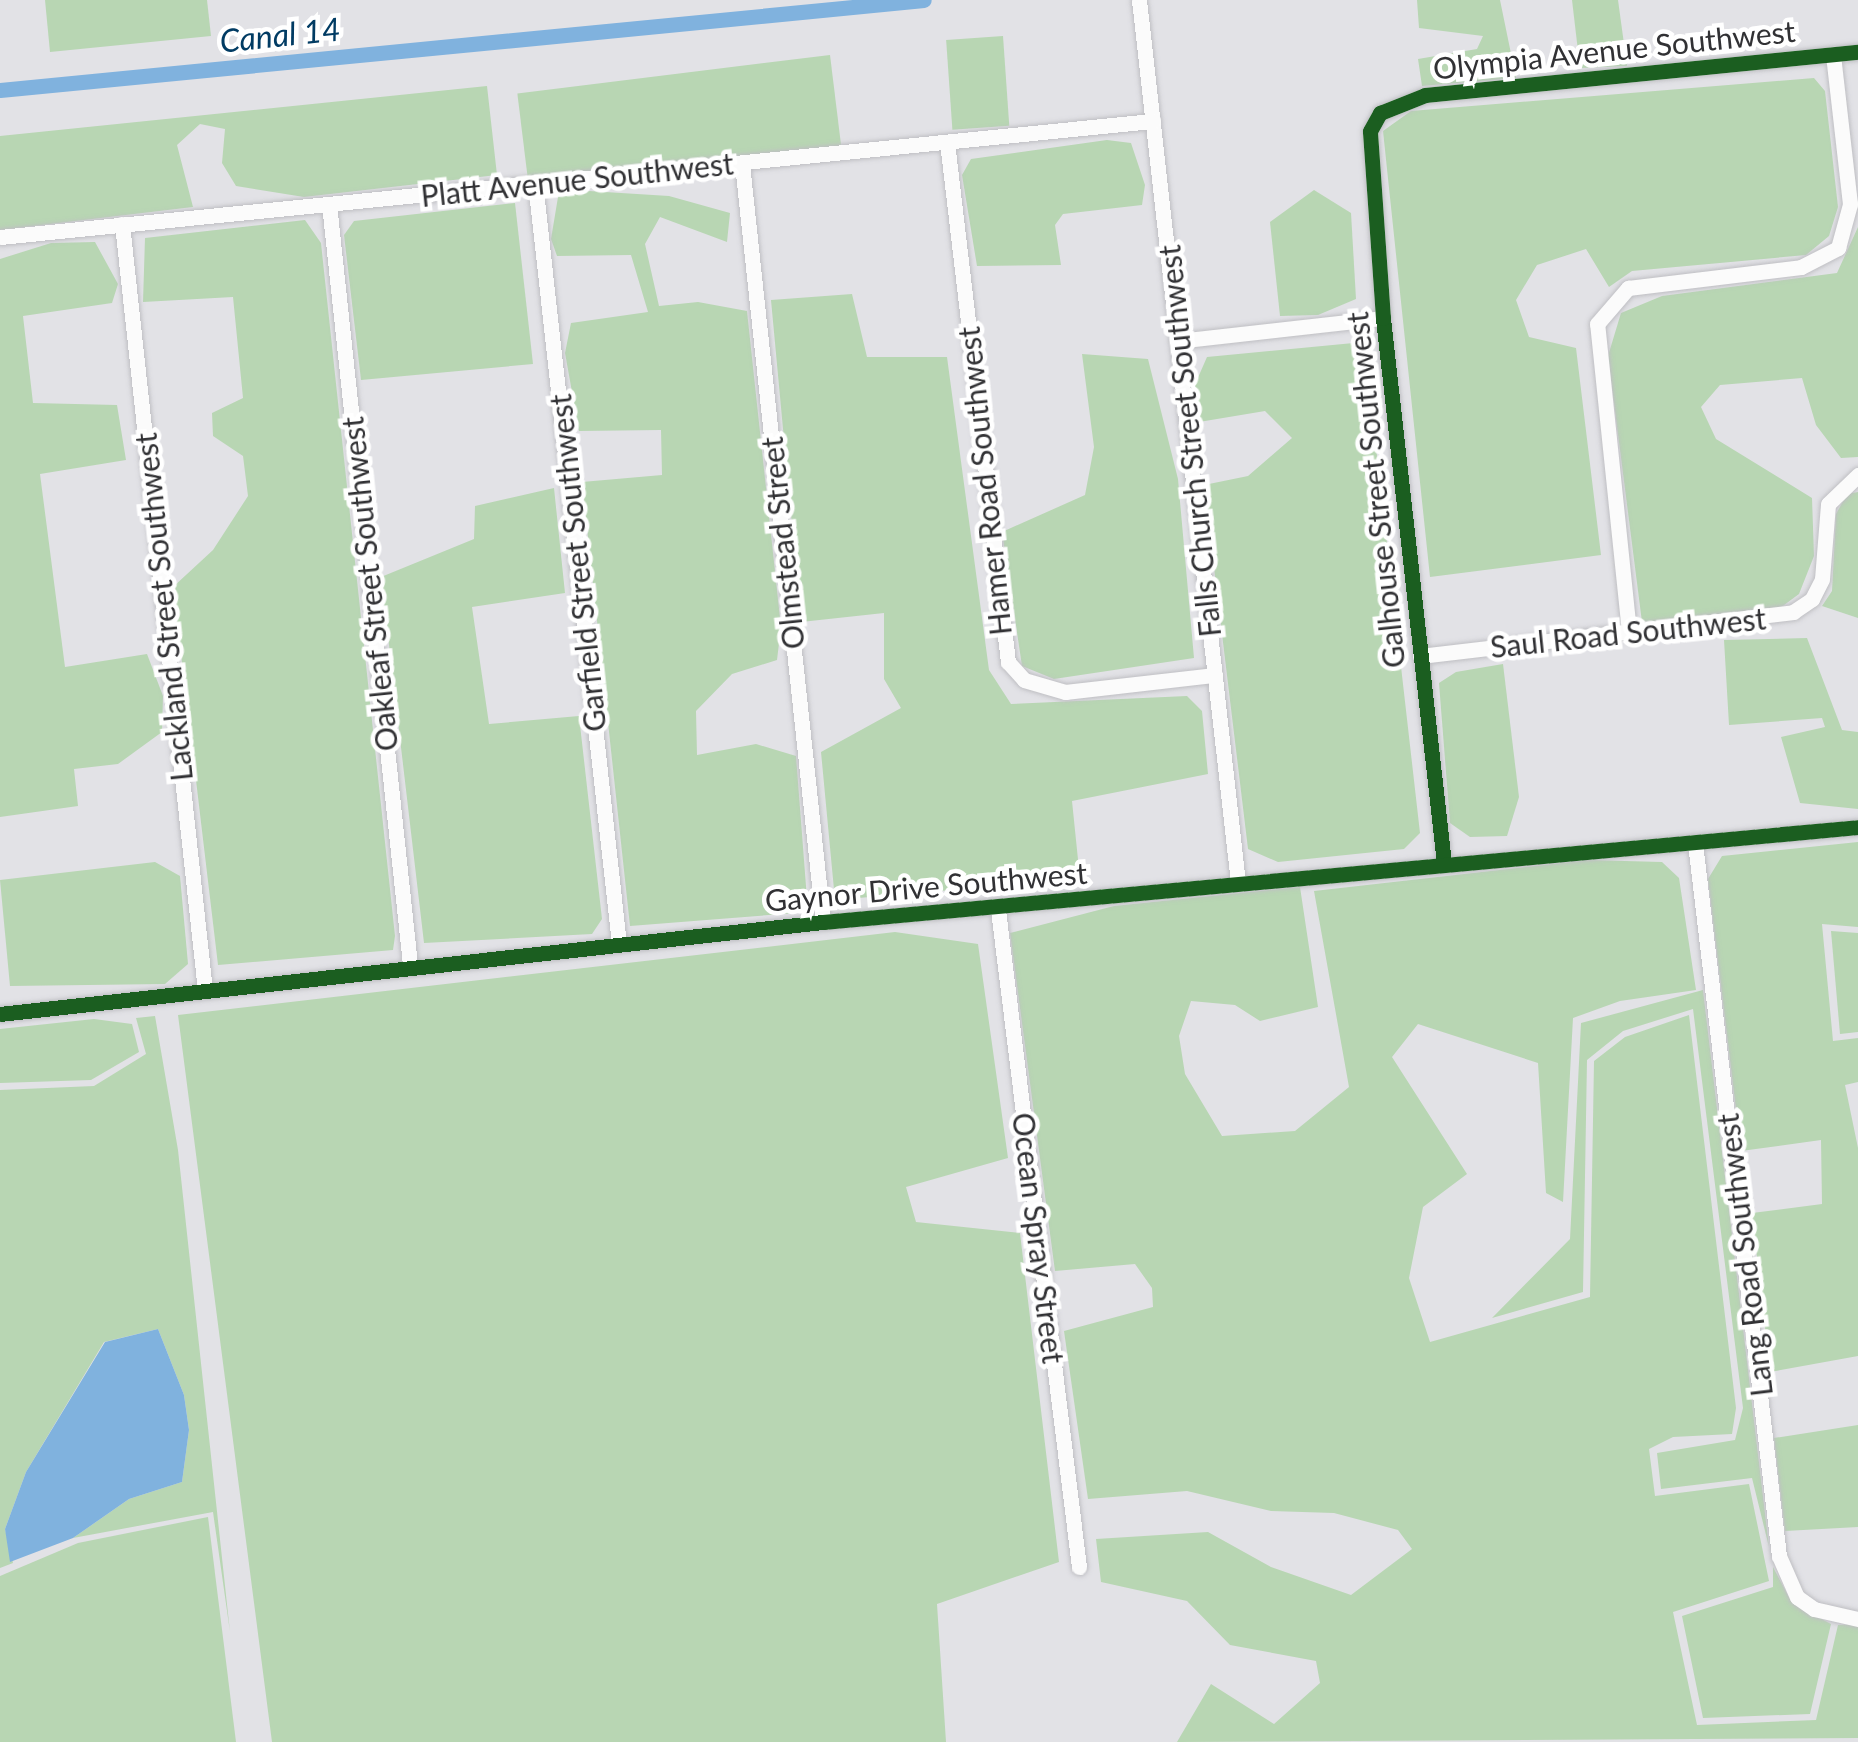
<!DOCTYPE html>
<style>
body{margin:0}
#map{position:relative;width:1858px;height:1742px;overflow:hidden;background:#e2e2e6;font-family:Lato,sans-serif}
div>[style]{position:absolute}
.green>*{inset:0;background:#b8d6b3;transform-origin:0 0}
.water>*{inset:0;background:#80b2de}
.canal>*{height:15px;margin:-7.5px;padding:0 7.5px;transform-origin:7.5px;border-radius:7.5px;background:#80b2de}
.roads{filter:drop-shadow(0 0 2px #bfbfc3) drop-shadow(0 0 2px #bfbfc3)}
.minor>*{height:15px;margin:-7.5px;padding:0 7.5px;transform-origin:7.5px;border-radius:7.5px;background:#fbfbfb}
.cycleway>*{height:15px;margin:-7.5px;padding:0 7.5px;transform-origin:7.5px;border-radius:7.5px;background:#1b5e20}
span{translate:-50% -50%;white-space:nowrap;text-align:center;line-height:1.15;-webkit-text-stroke:9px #fff;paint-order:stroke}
.street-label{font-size:30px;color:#313134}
.water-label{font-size:32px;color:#013b63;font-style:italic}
</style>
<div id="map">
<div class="green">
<div style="clip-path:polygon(45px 0,207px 0,211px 36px,50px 52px)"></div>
<div style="clip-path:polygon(1417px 0,1500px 0,1516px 78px,1422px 86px,1418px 59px,1477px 49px,1483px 36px,1419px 28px)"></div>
<div style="clip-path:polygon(1572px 0,1618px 0,1627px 66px,1580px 68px)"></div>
<div style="left:1003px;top:36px;width:90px;height:57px;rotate:86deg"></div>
<div style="left:830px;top:55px;width:95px;height:315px;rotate:83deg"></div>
<div style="clip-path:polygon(1814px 78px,1825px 91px,1838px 207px,1829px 236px,1806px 255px,1632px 271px,1609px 287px,1586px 249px,1537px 265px,1516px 300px,1529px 337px,1576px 348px,1601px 555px,1430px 577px,1383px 131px,1411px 111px)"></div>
<div style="clip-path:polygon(487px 86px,497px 175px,304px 197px,236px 186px,222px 163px,225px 129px,200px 124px,177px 145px,193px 207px,0 230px,0 136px)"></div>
<div style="clip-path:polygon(1107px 140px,1131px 143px,1145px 185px,1142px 205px,1063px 214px,1055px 225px,1061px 265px,977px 266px,962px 175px,971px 159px)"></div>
<div style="clip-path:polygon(1314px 190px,1351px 213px,1356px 299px,1318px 315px,1280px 316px,1270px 222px)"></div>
<div style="clip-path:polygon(589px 191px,669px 196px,730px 213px,727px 242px,660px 217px,645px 244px,659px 306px,698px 302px,747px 311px,781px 627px,777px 660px,732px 674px,696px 711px,697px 755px,756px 744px,796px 756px,808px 912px,630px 926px,582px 482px,662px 475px,661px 430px,579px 431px,565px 353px,571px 323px,648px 312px,631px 255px,557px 256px,551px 239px,558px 197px)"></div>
<div style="clip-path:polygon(515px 203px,533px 364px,361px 380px,344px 235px,354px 221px)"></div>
<div style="clip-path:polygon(305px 220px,321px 243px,395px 936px,393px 950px,218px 965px,173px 587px,213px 550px,248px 496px,243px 456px,213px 436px,212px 413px,243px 398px,233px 297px,143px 302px,145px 238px)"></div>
<div style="clip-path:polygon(1858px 227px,1858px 457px,1841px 458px,1816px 425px,1802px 378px,1720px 385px,1701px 407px,1716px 439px,1812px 498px,1814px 556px,1799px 594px,1776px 611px,1642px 622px,1608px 356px,1621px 313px,1662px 296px,1837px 273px)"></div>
<div style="clip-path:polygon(95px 242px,118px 284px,112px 303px,23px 316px,33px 403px,117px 405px,126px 460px,40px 474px,65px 667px,147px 654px,163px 696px,162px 732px,118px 764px,74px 769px,78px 806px,0 817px,0 259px,51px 243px)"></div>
<div style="clip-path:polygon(852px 294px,867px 357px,947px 357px,989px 670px,1011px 704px,1187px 696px,1202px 711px,1208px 774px,1072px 801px,1080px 879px,835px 900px,821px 752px,901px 708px,884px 679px,884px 613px,801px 622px,771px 300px)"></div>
<div style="clip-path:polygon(1364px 342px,1420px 833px,1404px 849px,1278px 862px,1248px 849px,1204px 485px,1248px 476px,1292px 438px,1265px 411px,1199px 422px,1193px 389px,1207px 357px)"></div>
<div style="clip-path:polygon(1082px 354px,1148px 359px,1178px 479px,1194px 658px,1054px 679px,1022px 666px,1002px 532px,1085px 495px,1094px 447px)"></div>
<div style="clip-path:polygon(554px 488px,565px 593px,472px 607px,489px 724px,579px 716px,602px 919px,592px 934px,424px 943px,381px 577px,474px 539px,475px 506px)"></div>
<div style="clip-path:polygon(1858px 492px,1858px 618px,1822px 606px,1832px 591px,1836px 514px,1847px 494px)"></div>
<div style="clip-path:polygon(1807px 638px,1842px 730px,1858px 732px,1858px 809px,1800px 803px,1781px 737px,1825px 727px,1822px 718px,1729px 725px,1724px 640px)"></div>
<div style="clip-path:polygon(1503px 664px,1519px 797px,1507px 836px,1470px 837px,1450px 823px,1439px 683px,1456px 672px)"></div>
<div style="clip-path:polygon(1858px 842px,1858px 927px,1822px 924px,1833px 1041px,1858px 1038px,1858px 1082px,1845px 1085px,1858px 1148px,1858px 1356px,1770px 1372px,1752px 1213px,1822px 1204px,1821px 1140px,1741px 1151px,1708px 879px,1722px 856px)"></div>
<div style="clip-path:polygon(1588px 860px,1662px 862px,1679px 878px,1696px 990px,1620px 1001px,1573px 1018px,1563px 1202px,1546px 1193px,1538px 1063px,1418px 1024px,1392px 1057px,1467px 1174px,1423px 1207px,1409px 1278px,1430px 1342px,1590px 1297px,1594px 1061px,1625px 1037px,1689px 1015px,1736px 1408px,1732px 1434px,1673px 1437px,1649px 1449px,1655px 1496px,1749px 1484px,1769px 1581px,1673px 1612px,1697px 1725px,1816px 1720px,1838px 1625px,1858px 1624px,1858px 1738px,1177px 1742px,1211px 1684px,1274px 1724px,1320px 1683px,1316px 1661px,1230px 1645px,1187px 1601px,1101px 1582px,1096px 1539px,1208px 1532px,1271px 1567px,1351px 1595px,1412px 1549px,1398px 1530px,1334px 1513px,1271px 1511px,1187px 1491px,1088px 1499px,1064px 1331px,1153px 1307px,1152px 1288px,1135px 1264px,1055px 1271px,1010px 933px,1114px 906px,1300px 887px,1318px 1007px,1260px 1021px,1235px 1005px,1191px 1001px,1179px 1036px,1185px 1074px,1222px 1136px,1295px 1131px,1349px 1087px,1314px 891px)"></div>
<div style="clip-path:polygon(155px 862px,180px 876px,188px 964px,165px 984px,10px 986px,0 880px)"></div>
<div style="clip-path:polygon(1831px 931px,1858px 933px,1858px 1032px,1840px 1034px)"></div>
<div style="clip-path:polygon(895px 932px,978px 944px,1008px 1158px,906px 1187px,916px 1222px,1020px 1233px,1059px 1562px,937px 1604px,946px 1742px,272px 1742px,178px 1015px)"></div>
<div style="clip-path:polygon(1703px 990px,1769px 1547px,1752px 1478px,1661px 1489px,1657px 1453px,1735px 1440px,1743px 1408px,1693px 1009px,1623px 1031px,1587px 1060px,1583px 1292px,1492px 1318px,1570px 1239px,1581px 1023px)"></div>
<div style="clip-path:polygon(155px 1016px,178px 1150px,230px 1632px,213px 1512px,73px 1538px,129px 1499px,182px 1482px,189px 1430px,184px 1395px,158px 1329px,104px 1342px,26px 1472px,5px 1529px,13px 1563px,0 1568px,0 1090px,94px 1086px,146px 1054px,136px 1018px)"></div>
<div style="clip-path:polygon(94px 1019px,132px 1024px,139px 1052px,91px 1080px,0 1083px,0 1029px)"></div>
<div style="clip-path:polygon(1858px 1425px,1858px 1527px,1785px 1531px,1774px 1438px)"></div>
<div style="clip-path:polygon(208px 1517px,236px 1742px,0 1742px,0 1576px,78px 1543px)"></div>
<div style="clip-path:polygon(1773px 1567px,1792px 1603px,1831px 1624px,1810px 1714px,1703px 1718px,1682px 1616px,1773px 1587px)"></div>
</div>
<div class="water">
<div style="clip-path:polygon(158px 1329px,184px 1395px,189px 1430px,182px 1482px,129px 1499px,73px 1538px,10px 1562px,5px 1529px,26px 1472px,105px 1342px)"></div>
</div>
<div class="canal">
<div style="left:0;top:90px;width:928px;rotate:-5.56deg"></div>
</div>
<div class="roads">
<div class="minor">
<div style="left:1139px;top:0;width:889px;rotate:83.6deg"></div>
<div style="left:947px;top:142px;width:524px;rotate:83.31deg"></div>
<div style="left:1008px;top:662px;width:24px;rotate:48deg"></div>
<div style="left:1024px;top:680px;width:43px;rotate:16.3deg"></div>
<div style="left:1065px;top:692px;width:151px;rotate:-6.5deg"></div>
<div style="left:742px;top:164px;width:762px;rotate:83.9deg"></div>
<div style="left:535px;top:182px;width:767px;rotate:83.71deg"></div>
<div style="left:329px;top:204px;width:765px;rotate:83.92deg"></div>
<div style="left:122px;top:224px;width:771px;rotate:83.82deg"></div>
<div style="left:0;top:237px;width:1159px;rotate:-5.75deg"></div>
<div style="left:1177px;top:341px;width:207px;rotate:-6.4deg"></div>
<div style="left:1629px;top:632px;width:310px;rotate:-95.9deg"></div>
<div style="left:1597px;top:324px;width:48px;rotate:-49.3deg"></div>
<div style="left:1628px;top:288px;width:174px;rotate:-6.9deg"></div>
<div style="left:1801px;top:267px;width:42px;rotate:-27.2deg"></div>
<div style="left:1838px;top:248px;width:46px;rotate:-74.7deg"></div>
<div style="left:1850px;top:204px;width:151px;rotate:-96.5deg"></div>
<div style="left:1420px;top:656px;width:376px;rotate:-6.7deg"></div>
<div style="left:1793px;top:612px;width:23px;rotate:-34deg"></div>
<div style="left:1812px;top:599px;width:22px;rotate:-63deg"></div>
<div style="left:1822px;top:579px;width:75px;rotate:-85.4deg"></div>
<div style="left:1828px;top:504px;width:42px;rotate:-44deg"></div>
<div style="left:1695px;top:843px;width:718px;rotate:83.28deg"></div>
<div style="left:1779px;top:1556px;width:45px;rotate:66.3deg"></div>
<div style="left:1797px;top:1597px;width:21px;rotate:35deg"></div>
<div style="left:1814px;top:1609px;width:45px;rotate:12.8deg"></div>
<div style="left:1444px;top:863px;width:548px;rotate:-96.39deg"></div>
<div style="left:1383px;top:318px;width:187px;rotate:-94deg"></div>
<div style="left:1370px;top:131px;width:21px;rotate:-61deg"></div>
<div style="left:1380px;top:113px;width:48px;rotate:-21.8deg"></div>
<div style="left:1425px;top:95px;width:435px;rotate:-5.7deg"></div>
<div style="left:998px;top:910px;width:662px;rotate:82.97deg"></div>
<div style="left:0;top:1014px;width:828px;rotate:-6.38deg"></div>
<div style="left:823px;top:922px;width:1039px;rotate:-5.24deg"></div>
</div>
</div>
<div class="cycleway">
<div style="left:1444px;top:863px;width:548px;rotate:-96.39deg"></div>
<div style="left:1383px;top:318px;width:187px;rotate:-94deg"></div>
<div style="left:1370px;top:131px;width:21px;rotate:-61deg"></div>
<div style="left:1380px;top:113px;width:48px;rotate:-21.8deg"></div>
<div style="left:1425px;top:95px;width:435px;rotate:-5.7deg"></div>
<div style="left:0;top:1014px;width:828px;rotate:-6.38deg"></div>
<div style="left:823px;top:922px;width:1039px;rotate:-5.24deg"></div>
</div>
<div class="street-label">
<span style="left:1614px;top:49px;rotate:-6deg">Olympia Avenue Southwest</span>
<span style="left:577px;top:179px;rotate:-6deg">Platt Avenue Southwest</span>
<span style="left:1189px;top:441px;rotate:-96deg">Falls Church Street Southwest</span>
<span style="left:984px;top:481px;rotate:-96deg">Hamer Road Southwest</span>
<span style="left:1375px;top:490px;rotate:-96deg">Galhouse Street Southwest</span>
<span style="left:782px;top:543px;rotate:-96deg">Olmstead Street</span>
<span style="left:577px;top:563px;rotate:-96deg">Garfield Street Southwest</span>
<span style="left:369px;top:584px;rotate:-96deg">Oakleaf Street Southwest</span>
<span style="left:163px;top:607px;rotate:-96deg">Lackland Street Southwest</span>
<span style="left:1628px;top:632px;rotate:-6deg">Saul Road Southwest</span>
<span style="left:926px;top:886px;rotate:-5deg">Gaynor Drive Southwest</span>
<span style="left:1039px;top:1238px;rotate:83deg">Ocean Spray Street</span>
<span style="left:1744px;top:1255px;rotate:-97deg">Lang Road Southwest</span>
</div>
<div class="water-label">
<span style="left:280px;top:35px;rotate:-6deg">Canal 14</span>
</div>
</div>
